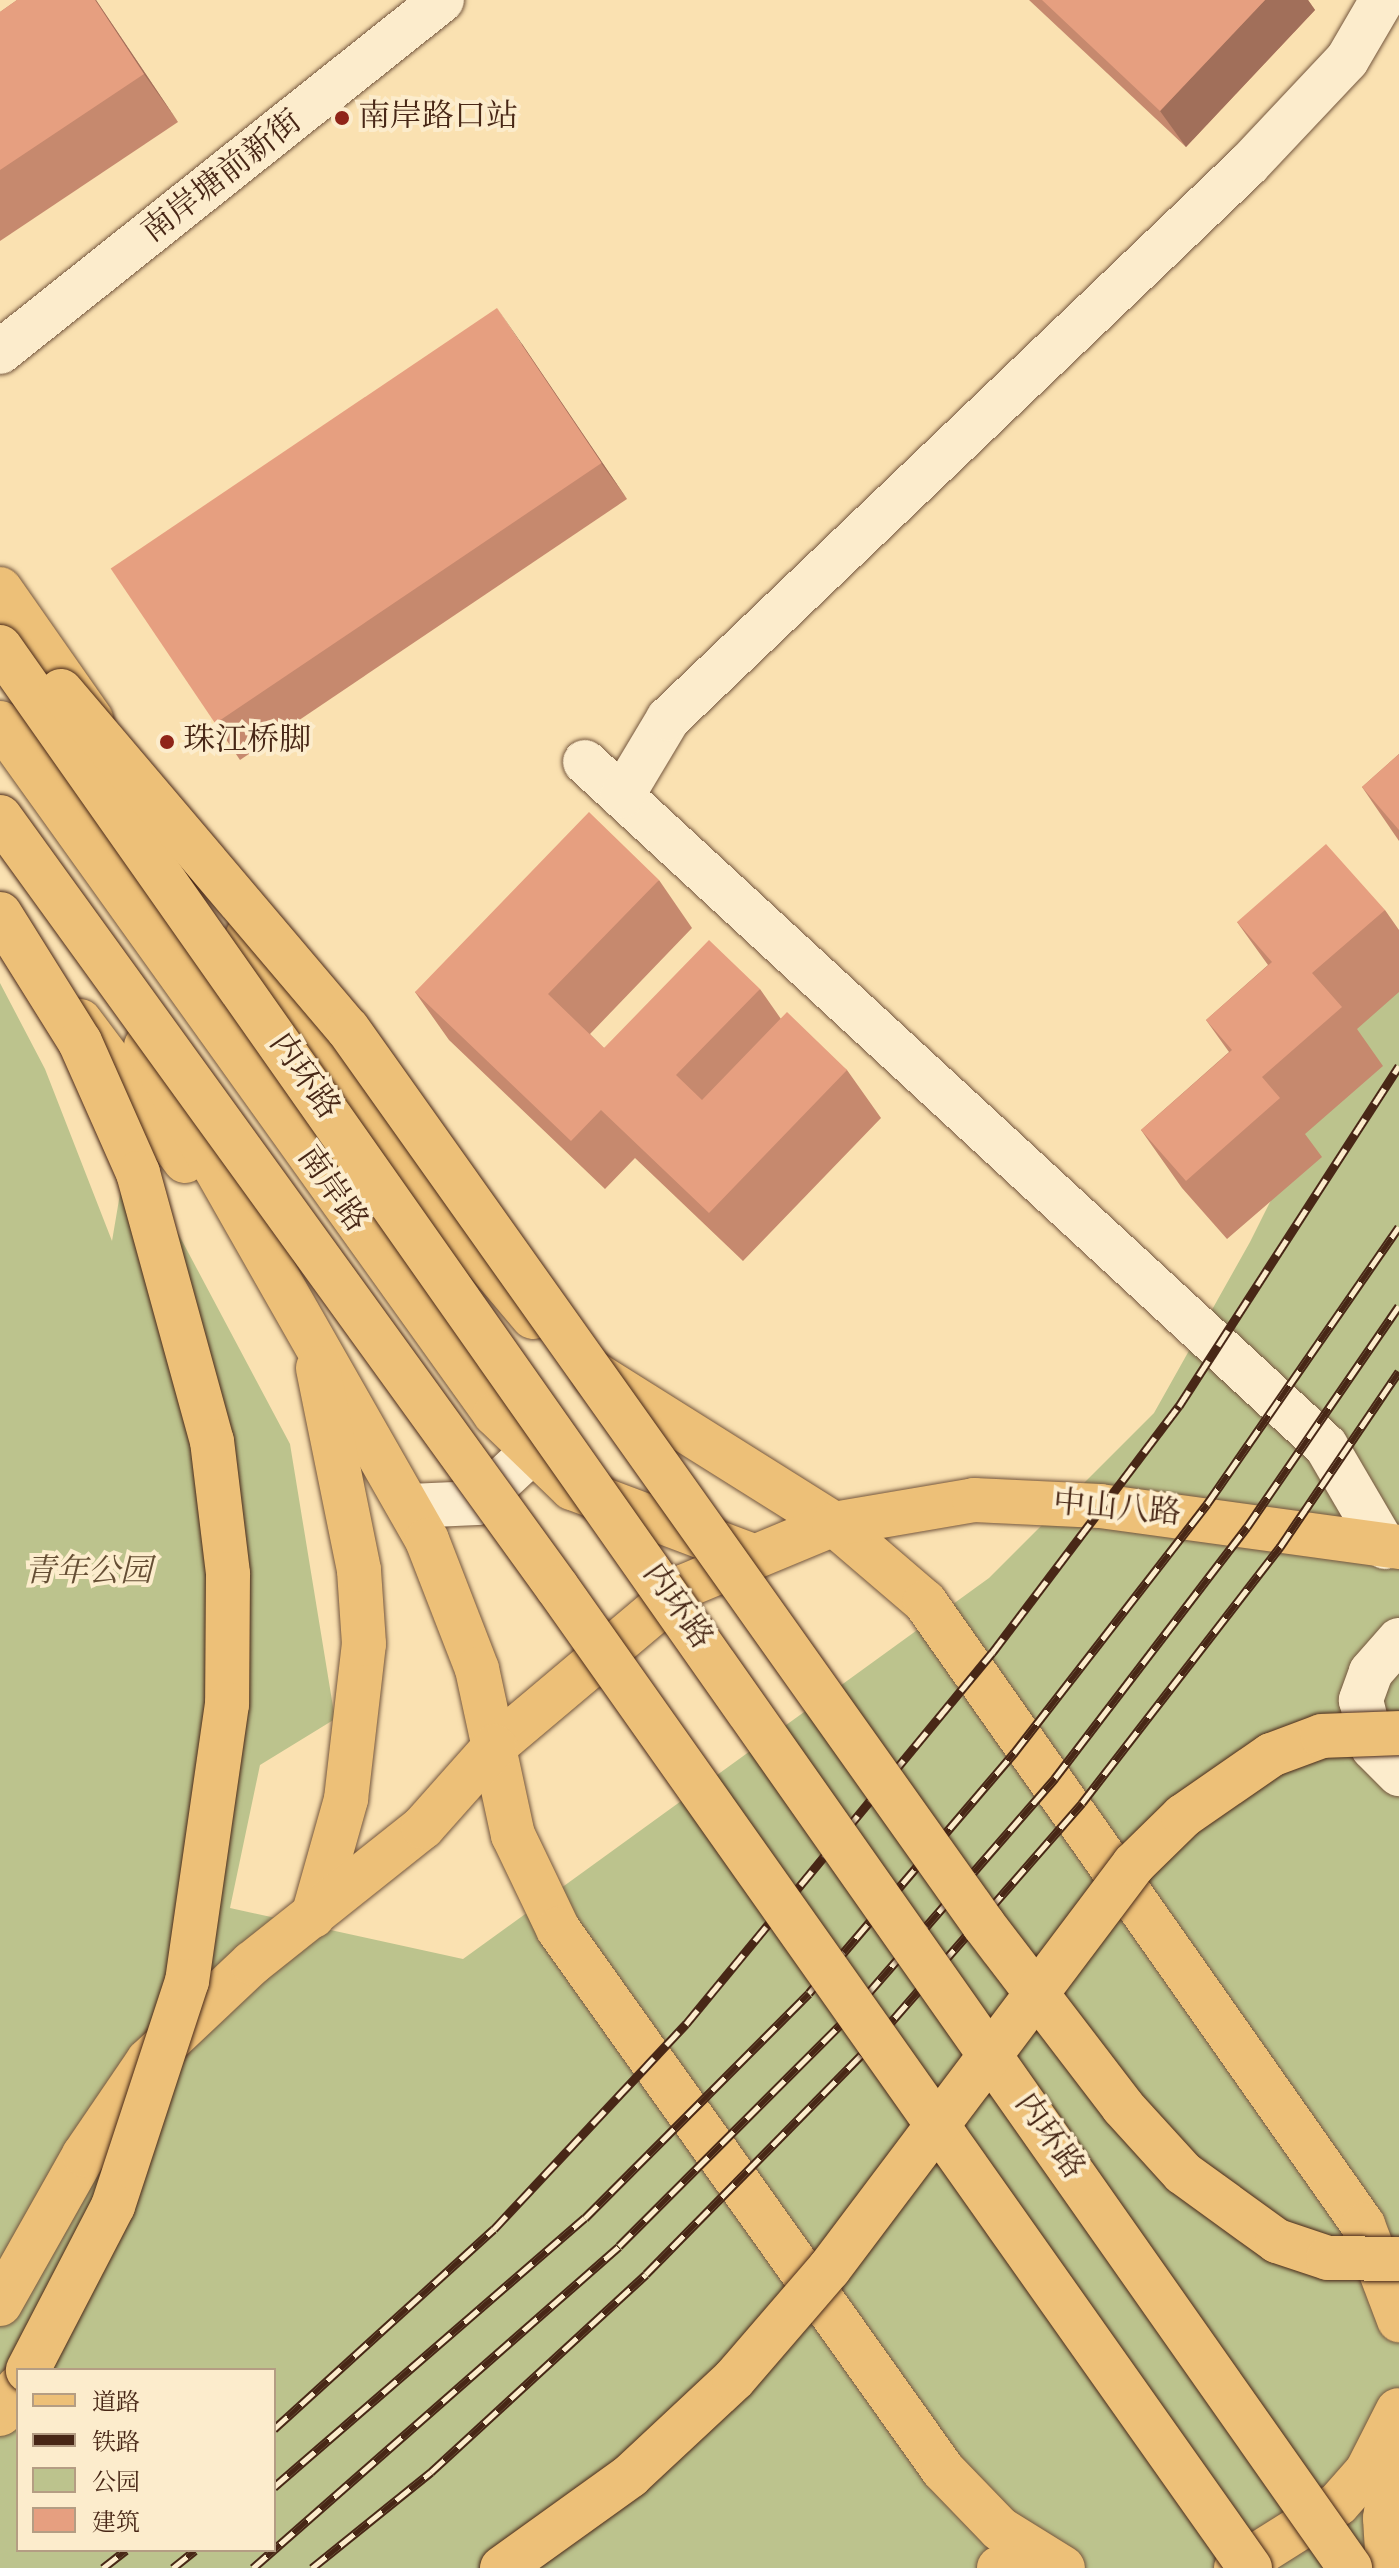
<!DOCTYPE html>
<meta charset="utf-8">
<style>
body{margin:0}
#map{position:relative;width:1399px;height:2568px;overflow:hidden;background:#fae1b1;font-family:"Old Standard TT","Noto Serif SC",serif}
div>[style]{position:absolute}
.green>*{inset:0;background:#bcc38d}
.roads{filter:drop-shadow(0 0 2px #74563d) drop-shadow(0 0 2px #74563d)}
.minor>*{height:44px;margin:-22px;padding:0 22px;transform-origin:22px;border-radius:22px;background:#fceccc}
.major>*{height:44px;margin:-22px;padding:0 22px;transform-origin:22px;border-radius:22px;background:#edc078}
.highway>*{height:44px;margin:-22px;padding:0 22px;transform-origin:22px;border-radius:22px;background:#edc078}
.rail>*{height:9px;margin-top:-4.5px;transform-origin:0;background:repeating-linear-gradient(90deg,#fceccc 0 18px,#482716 0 36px);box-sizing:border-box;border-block:2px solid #482716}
.bridges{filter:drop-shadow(0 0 2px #482716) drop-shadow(0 0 2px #482716)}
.highway-bridge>*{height:44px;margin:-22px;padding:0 22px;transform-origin:22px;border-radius:22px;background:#edc078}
.wall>*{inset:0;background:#c6896e}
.shaded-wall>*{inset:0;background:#a16f5a}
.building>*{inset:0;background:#e69f80;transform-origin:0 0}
.dots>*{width:22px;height:22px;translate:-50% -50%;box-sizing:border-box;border:4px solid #fceccc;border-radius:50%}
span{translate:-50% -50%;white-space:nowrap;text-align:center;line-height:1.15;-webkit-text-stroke:8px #fceccc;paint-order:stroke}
.poi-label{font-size:32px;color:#482716}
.left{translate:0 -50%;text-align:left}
.street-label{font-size:32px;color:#482716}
.park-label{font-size:32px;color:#654e34;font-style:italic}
.legend{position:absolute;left:16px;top:2368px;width:260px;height:184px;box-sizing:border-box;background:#fceccc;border:2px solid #b49d83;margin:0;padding:10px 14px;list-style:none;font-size:24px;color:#482716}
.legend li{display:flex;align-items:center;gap:16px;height:40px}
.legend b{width:40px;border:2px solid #b49d83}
</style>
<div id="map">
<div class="green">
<div style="clip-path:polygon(evenodd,1399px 944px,1399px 2568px,0 2568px,0 983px,45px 1069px,112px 1241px,129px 1141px,290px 1444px,335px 1719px,260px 1765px,230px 1908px,463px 1959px,989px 1578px,1154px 1413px,1250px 1242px,1399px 944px,18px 2370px,274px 2370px,274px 2550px,18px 2550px,18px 2370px)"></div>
</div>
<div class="roads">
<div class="minor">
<div style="left:0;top:352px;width:565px;rotate:-38.53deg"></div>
<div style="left:585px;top:762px;width:1008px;rotate:42.71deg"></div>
<div style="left:1326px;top:1446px;width:117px;rotate:59.7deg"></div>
<div style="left:622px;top:796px;width:90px;rotate:-59.1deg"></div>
<div style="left:668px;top:719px;width:802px;rotate:-43.69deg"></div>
<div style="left:1248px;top:165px;width:144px;rotate:-46.7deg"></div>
<div style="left:1347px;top:60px;width:69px;rotate:-59.7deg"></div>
<div style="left:410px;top:1506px;width:67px;rotate:-2.6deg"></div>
<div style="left:477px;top:1503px;width:74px;rotate:-42.8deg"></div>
<div style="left:1399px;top:1640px;width:43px;rotate:131.2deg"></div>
<div style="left:1371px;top:1672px;width:30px;rotate:110deg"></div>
<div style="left:1361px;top:1700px;width:49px;rotate:76deg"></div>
<div style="left:1373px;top:1748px;width:37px;rotate:45deg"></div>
</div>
<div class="major">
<div style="left:0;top:589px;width:159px;rotate:55deg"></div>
<div style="left:0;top:723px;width:850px;rotate:54.38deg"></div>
<div style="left:495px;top:1414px;width:107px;rotate:43.9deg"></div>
<div style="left:572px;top:1488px;width:188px;rotate:20.6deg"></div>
<div style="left:247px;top:937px;width:366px;rotate:54deg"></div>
<div style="left:462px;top:1233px;width:110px;rotate:49.8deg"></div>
<div style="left:80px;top:1021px;width:175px;rotate:53.1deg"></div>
<div style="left:146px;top:1046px;width:568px;rotate:60.37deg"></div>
<div style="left:427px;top:1540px;width:138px;rotate:68.8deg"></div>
<div style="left:477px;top:1669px;width:170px;rotate:77.8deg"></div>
<div style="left:513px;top:1835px;width:104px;rotate:64.4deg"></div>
<div style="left:558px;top:1929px;width:664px;rotate:54.56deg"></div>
<div style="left:943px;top:2470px;width:82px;rotate:46deg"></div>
<div style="left:1000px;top:2529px;width:74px;rotate:31.8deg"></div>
<div style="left:595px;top:1374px;width:282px;rotate:32.1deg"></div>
<div style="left:834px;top:1524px;width:120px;rotate:40.6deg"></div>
<div style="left:925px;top:1602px;width:762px;rotate:54.89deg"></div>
<div style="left:1363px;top:2225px;width:102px;rotate:69.2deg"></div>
<div style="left:495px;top:1746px;width:248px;rotate:-40.1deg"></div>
<div style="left:685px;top:1586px;width:161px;rotate:-22.6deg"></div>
<div style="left:834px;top:1524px;width:142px;rotate:-9.7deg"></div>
<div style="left:974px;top:1500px;width:126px;rotate:2.7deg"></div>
<div style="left:1100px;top:1506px;width:302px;rotate:7.8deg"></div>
<div style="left:313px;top:1916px;width:122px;rotate:-74.2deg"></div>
<div style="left:346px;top:1799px;width:156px;rotate:-83.4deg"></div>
<div style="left:364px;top:1644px;width:74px;rotate:-93.9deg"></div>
<div style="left:359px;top:1570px;width:206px;rotate:-101.5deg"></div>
<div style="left:1236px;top:2568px;width:120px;rotate:-32.1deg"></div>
<div style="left:1338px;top:2504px;width:44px;rotate:-48.7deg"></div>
<div style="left:1367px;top:2471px;width:68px;rotate:-63.1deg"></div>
</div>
<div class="highway">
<div style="left:0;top:2304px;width:171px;rotate:-60.6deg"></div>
<div style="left:84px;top:2155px;width:114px;rotate:-55.8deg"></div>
<div style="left:148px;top:2061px;width:143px;rotate:-43.3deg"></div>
<div style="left:252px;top:1963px;width:218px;rotate:-38.5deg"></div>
<div style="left:423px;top:1827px;width:108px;rotate:-48.4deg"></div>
<div style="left:0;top:2414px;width:32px;rotate:-56deg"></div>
<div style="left:999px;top:2568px;width:14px"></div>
<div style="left:1388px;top:2568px;width:50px;rotate:-93.4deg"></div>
<div style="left:1385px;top:2518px;width:91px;rotate:-81.2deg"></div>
</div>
</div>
<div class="rail">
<div style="left:274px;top:2429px;width:297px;rotate:-42.3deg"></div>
<div style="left:494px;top:2229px;width:281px;rotate:-46.9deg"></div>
<div style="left:686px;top:2024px;width:481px;rotate:-50.5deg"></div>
<div style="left:992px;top:1653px;width:310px;rotate:-52.9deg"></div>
<div style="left:1179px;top:1406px;width:405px;rotate:-57.1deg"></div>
<div style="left:274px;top:2487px;width:411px;rotate:-40.9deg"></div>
<div style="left:585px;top:2218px;width:317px;rotate:-45.1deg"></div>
<div style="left:809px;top:1993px;width:316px;rotate:-49.5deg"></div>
<div style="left:1014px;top:1753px;width:315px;rotate:-52.2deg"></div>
<div style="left:1207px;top:1504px;width:337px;rotate:-55.3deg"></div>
<div style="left:103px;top:2568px;width:29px;rotate:-38deg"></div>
<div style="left:173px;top:2568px;width:28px;rotate:-39deg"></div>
<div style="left:253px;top:2568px;width:487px;rotate:-41.3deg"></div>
<div style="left:619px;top:2246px;width:318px;rotate:-45deg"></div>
<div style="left:844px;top:2021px;width:322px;rotate:-49deg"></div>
<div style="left:1055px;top:1778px;width:316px;rotate:-52.6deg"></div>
<div style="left:1247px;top:1527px;width:268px;rotate:-55.5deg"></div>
<div style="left:312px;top:2568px;width:153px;rotate:-38.9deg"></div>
<div style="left:431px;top:2472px;width:292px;rotate:-42.6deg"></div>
<div style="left:646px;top:2274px;width:321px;rotate:-45.5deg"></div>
<div style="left:871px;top:2045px;width:321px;rotate:-48.9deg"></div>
<div style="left:1082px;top:1803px;width:324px;rotate:-52.3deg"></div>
<div style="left:1280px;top:1547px;width:212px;rotate:-55.9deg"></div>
</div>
<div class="bridges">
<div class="highway-bridge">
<div style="left:0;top:647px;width:2348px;rotate:54.9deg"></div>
<div style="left:61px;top:691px;width:443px;rotate:49.7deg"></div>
<div style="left:348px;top:1029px;width:1099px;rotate:54.63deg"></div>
<div style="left:984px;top:1925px;width:229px;rotate:52.6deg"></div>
<div style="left:1123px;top:2107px;width:89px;rotate:47.7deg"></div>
<div style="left:1183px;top:2173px;width:116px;rotate:35.9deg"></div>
<div style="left:1277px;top:2241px;width:54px;rotate:18.4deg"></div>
<div style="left:1328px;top:2258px;width:71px;rotate:0.8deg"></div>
<div style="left:0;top:817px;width:950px;rotate:54.12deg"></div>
<div style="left:557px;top:1587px;width:1201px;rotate:54.76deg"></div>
<div style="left:0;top:914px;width:151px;rotate:58deg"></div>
<div style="left:80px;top:1042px;width:143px;rotate:66.1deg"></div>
<div style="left:138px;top:1173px;width:278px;rotate:74.6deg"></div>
<div style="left:212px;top:1441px;width:134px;rotate:83.1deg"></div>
<div style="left:228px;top:1574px;width:130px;rotate:90.4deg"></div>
<div style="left:227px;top:1704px;width:280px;rotate:98.2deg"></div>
<div style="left:187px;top:1981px;width:237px;rotate:108.2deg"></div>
<div style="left:113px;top:2206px;width:185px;rotate:117.4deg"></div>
<div style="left:502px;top:2568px;width:158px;rotate:-35.7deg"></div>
<div style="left:630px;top:2476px;width:142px;rotate:-43deg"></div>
<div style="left:734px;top:2379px;width:145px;rotate:-49.2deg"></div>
<div style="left:829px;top:2269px;width:507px;rotate:-53.02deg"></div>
<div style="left:1134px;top:1864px;width:69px;rotate:-44.4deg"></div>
<div style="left:1183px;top:1816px;width:107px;rotate:-34.7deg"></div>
<div style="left:1271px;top:1755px;width:54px;rotate:-20.4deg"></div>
<div style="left:1322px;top:1736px;width:77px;rotate:-2.2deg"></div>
</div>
</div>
<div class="wall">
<div style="clip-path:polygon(17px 0,96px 0,178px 122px,0 241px,0 12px)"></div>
<div style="clip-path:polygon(1029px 0,1308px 0,1315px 10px,1186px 147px)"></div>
<div style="clip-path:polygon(522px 344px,627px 499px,240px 760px,215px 723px)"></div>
<div style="clip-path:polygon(1399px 754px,1399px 841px,1362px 787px)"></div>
<div style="clip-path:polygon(659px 880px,692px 928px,590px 1034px,604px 1048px,760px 989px,781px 1019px,847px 1070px,881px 1118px,743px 1261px,635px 1158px,605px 1189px,449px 1040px,415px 992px)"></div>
<div style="clip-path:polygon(1385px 910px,1399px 930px,1399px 992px,1357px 1029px,1383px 1066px,1305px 1134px,1322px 1157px,1227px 1239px,1182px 1188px,1141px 1130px,1229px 1052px,1206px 1020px,1268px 965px,1237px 922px)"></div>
</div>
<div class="shaded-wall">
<div style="clip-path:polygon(95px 0,96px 0,178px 122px,144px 74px)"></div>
<div style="clip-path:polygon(1265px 0,1308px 0,1315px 10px,1186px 147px,1160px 111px)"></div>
<div style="clip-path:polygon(497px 308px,522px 344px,627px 499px,601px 463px)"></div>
</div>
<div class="building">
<div style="clip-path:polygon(17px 0,95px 0,144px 74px,0 170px,0 12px)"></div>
<div style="clip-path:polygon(1042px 0,1265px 0,1160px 111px)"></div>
<div style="left:497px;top:308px;width:187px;height:466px;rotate:56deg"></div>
<div style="clip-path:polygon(1399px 754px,1399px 830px,1362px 787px)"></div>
<div style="clip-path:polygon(589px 812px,659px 880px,548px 994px,604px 1048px,709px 940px,760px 989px,676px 1075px,702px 1100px,787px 1012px,847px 1070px,709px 1213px,601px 1110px,571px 1141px,415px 992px)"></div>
<div style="clip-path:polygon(1326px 844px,1385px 910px,1312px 973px,1342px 1007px,1262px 1077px,1280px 1098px,1186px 1181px,1141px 1130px,1232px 1050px,1206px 1020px,1272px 962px,1237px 922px)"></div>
</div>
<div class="dots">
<div style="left:342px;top:118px;background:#8f2418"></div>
<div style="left:167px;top:742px;background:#8f2418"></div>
</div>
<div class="poi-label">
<span class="left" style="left:358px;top:118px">南岸路口站</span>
<span class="left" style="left:183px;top:742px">珠江桥脚</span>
</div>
<div class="street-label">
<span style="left:223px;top:178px;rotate:-38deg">南岸塘前新街</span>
<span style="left:303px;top:1077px;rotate:55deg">内环路</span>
<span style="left:331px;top:1190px;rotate:55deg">南岸路</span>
<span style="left:1117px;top:1510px;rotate:5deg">中山八路</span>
<span style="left:676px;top:1607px;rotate:55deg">内环路</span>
<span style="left:1048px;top:2137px;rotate:55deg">内环路</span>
</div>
<div class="park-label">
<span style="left:88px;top:1573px">青年公园</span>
</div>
<ul class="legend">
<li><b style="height:10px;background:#edc078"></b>道路</li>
<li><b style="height:10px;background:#482716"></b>铁路</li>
<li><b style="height:22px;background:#bcc38d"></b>公园</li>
<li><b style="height:22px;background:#e69f80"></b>建筑</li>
</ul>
</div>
